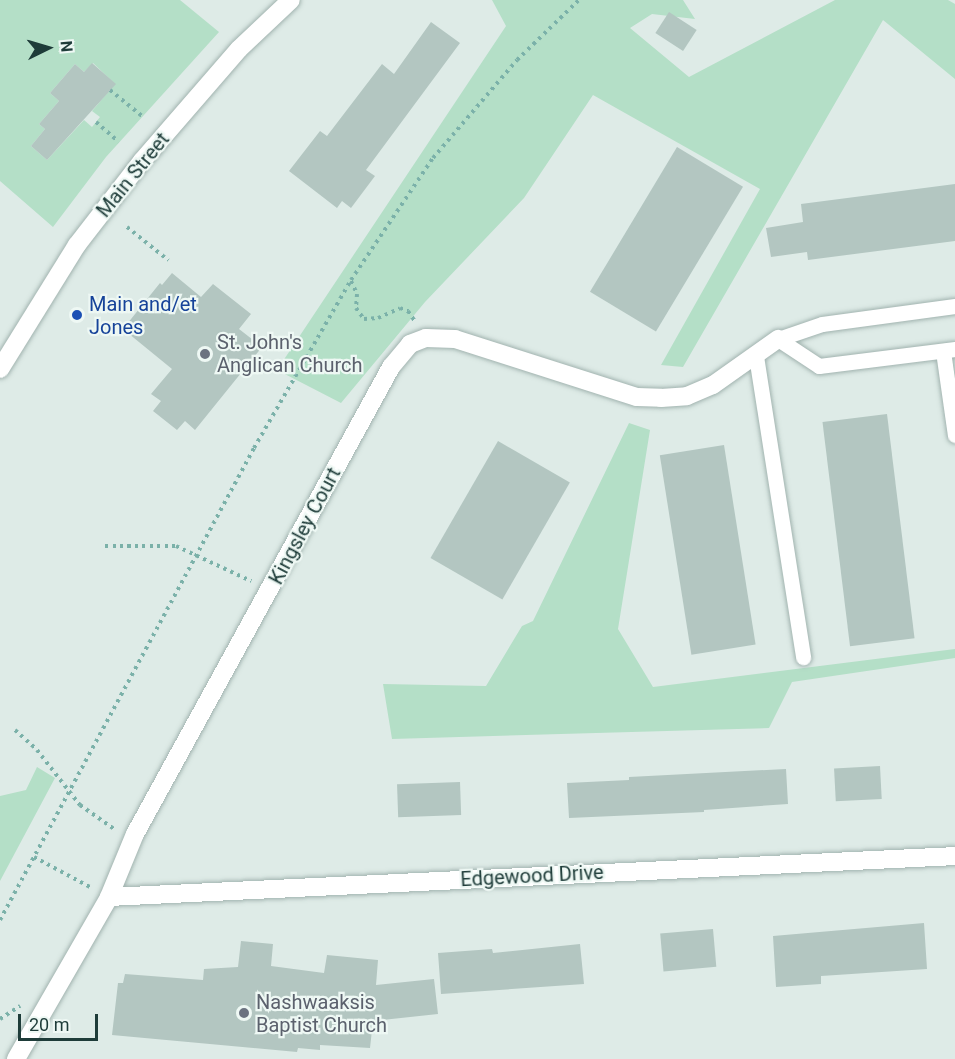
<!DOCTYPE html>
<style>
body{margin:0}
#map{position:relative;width:955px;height:1059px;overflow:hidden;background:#deebe7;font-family:Roboto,sans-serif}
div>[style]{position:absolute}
.green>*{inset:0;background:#b4dfc7}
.building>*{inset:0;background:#b3c6c1;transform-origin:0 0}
.path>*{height:4px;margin-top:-2px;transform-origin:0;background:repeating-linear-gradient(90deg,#7bb1a9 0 3px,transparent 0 7.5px)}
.roads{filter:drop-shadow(0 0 2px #a1b3af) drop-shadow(0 0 2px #a1b3af)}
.service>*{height:15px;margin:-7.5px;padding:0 7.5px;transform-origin:7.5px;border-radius:7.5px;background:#fff}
.minor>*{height:18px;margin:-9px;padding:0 9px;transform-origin:9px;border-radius:9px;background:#fff}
.secondary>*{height:18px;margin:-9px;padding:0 9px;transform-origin:9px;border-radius:9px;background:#fff}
.dots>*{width:16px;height:16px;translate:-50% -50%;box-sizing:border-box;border:3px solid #eef8f4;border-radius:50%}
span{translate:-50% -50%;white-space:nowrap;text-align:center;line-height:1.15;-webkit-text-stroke:4.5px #eef8f4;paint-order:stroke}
.street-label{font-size:20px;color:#1e3c39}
.transit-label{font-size:20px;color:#164399}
.left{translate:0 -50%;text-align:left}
.worship-label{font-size:20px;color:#5b616d}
.north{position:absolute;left:18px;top:18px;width:60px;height:60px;-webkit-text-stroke:4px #eef8f4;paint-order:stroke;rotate:85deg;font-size:16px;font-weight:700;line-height:24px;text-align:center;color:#1e3c39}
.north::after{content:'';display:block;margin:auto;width:21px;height:27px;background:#1e3c39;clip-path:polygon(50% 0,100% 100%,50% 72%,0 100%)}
.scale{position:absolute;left:18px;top:1014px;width:80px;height:27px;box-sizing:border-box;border:3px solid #1e3c39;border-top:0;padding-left:8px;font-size:18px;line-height:21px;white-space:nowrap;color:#1e3c39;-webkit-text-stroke:4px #eef8f4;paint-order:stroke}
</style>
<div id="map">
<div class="green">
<div style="clip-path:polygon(evenodd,0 0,180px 0,219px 32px,106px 157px,53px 227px,0 181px,0 0,93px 63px,115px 84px,92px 111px,100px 117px,92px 127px,84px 120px,47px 160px,31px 146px,45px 129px,39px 124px,59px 101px,50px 93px,75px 64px,84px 72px,93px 63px)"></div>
<div style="clip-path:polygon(492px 0,683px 0,695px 19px,652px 14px,630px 28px,689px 77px,835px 0,948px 0,955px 4px,955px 79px,883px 20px,683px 367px,661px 365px,760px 189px,593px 95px,524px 198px,425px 302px,341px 403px,277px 370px,506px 26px)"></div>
<div style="clip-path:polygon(629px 423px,650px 430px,618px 629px,653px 687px,955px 649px,955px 658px,792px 682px,769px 728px,392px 739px,383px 684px,486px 686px,522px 626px,533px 621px)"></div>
<div style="clip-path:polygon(37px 767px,55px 778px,0 881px,0 796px,26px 790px)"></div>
</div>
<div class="building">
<div style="left:669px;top:12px;width:33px;height:25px;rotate:33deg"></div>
<div style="clip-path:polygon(431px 22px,460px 43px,366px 170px,375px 176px,351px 208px,342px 201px,337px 208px,289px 171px,320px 131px,327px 136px,382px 64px,394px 74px)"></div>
<div style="clip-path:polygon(92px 63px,116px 84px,47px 160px,31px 146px,45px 129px,39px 124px,59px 101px,50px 93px,75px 64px,84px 72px)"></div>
<div style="left:677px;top:147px;width:77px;height:169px;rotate:31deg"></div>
<div style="clip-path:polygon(955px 184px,955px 241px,808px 260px,807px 252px,771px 257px,766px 228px,803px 222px,801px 204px)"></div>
<div style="clip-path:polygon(172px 273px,201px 297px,213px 284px,251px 314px,239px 329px,262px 347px,195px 430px,185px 421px,177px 430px,153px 411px,161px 401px,151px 394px,172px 369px,123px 329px,160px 283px,162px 285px)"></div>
<div style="left:887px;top:414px;width:226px;height:65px;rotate:83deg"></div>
<div style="left:498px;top:441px;width:83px;height:135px;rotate:30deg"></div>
<div style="left:724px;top:445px;width:202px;height:65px;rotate:81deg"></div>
<div style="left:880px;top:766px;width:33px;height:46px;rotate:87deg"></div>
<div style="clip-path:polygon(786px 769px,788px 804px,704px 810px,704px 812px,569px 818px,567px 783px,629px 780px,629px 777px)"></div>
<div style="left:460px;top:782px;width:33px;height:63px;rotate:88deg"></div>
<div style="clip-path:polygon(924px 923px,927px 969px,821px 976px,821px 984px,776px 987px,773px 936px)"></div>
<div style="left:713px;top:929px;width:38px;height:53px;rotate:85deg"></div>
<div style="clip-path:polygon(241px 941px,273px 944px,271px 966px,324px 973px,327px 955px,378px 960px,376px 985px,434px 979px,438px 1014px,373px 1021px,370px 1048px,320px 1045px,320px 1050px,298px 1048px,297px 1052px,112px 1035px,118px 983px,123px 983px,125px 974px,203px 980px,204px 969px,238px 967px)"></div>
<div style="clip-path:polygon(580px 944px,584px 984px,441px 994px,438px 953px,492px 949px,493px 953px)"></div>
</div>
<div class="path">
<div style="left:110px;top:90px;width:41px;rotate:39.1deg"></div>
<div style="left:96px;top:122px;width:30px;rotate:41deg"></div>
<div style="left:127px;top:227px;width:53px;rotate:38.8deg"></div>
<div style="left:351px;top:281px;width:14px;rotate:65deg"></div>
<div style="left:357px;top:294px;width:14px;rotate:94deg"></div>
<div style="left:356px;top:308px;width:14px;rotate:54deg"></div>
<div style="left:364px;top:319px;width:14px;rotate:-4deg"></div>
<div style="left:378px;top:318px;width:24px;rotate:-24deg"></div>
<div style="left:400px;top:308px;width:9px;rotate:21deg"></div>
<div style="left:408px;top:311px;width:11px;rotate:56deg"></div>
<div style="left:105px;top:546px;width:71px"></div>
<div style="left:176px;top:546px;width:83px;rotate:25deg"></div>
<div style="left:15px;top:730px;width:30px;rotate:42deg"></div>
<div style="left:37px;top:750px;width:70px;rotate:52deg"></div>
<div style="left:80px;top:805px;width:42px;rotate:35.2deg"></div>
<div style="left:34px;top:857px;width:64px;rotate:28.2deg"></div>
<div style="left:0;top:920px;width:536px;rotate:-61.71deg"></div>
<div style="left:254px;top:448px;width:194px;rotate:-60deg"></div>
<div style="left:351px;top:280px;width:147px;rotate:-56.1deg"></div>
<div style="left:433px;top:158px;width:129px;rotate:-49.4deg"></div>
<div style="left:517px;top:60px;width:86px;rotate:-44.1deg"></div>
<div style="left:0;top:1019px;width:24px;rotate:-33deg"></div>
</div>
<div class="roads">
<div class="service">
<div style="left:778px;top:339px;width:49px;rotate:33.4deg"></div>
<div style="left:819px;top:366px;width:137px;rotate:-7.1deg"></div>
<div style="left:778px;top:339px;width:46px;rotate:-18.8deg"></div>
<div style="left:822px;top:324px;width:134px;rotate:-7.7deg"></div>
<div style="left:943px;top:351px;width:85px;rotate:81.9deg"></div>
<div style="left:756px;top:356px;width:305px;rotate:81.1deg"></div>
</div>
<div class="minor">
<div style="left:109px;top:897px;width:847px;rotate:-2.77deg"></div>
<div style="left:16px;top:1059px;width:187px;rotate:-60.1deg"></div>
<div style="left:109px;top:897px;width:68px;rotate:-67.6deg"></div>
<div style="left:135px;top:834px;width:533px;rotate:-61.27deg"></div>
<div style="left:391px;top:367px;width:30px;rotate:-50deg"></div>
<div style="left:410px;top:344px;width:17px;rotate:-21deg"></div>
<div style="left:426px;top:338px;width:29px;rotate:2deg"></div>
<div style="left:455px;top:339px;width:191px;rotate:17.7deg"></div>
<div style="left:637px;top:397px;width:24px;rotate:2deg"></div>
<div style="left:661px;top:398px;width:26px;rotate:-4deg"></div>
<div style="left:687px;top:396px;width:28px;rotate:-23deg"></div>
<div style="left:713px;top:385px;width:80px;rotate:-35.3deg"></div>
</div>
<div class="secondary">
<div style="left:0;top:369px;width:146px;rotate:-58.2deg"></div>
<div style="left:77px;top:245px;width:106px;rotate:-52.3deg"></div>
<div style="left:142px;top:161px;width:148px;rotate:-49.1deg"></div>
<div style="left:239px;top:49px;width:71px;rotate:-43.3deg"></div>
</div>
</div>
<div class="dots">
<div style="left:77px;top:315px;background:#1a4fb4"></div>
<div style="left:205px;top:354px;background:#6b7280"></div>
<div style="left:244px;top:1013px;background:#6b7280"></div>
</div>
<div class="street-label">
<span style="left:133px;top:175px;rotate:-51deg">Main Street</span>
<span style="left:305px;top:526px;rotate:-62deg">Kingsley Court</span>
<span style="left:532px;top:876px;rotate:-3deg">Edgewood Drive</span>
</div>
<div class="transit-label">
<span class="left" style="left:89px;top:316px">Main and/et<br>Jones</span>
</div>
<div class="worship-label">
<span class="left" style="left:217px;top:354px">St. John's<br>Anglican Church</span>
<span class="left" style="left:256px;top:1014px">Nashwaaksis<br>Baptist Church</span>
</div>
<div class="north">N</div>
<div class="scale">20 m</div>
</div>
